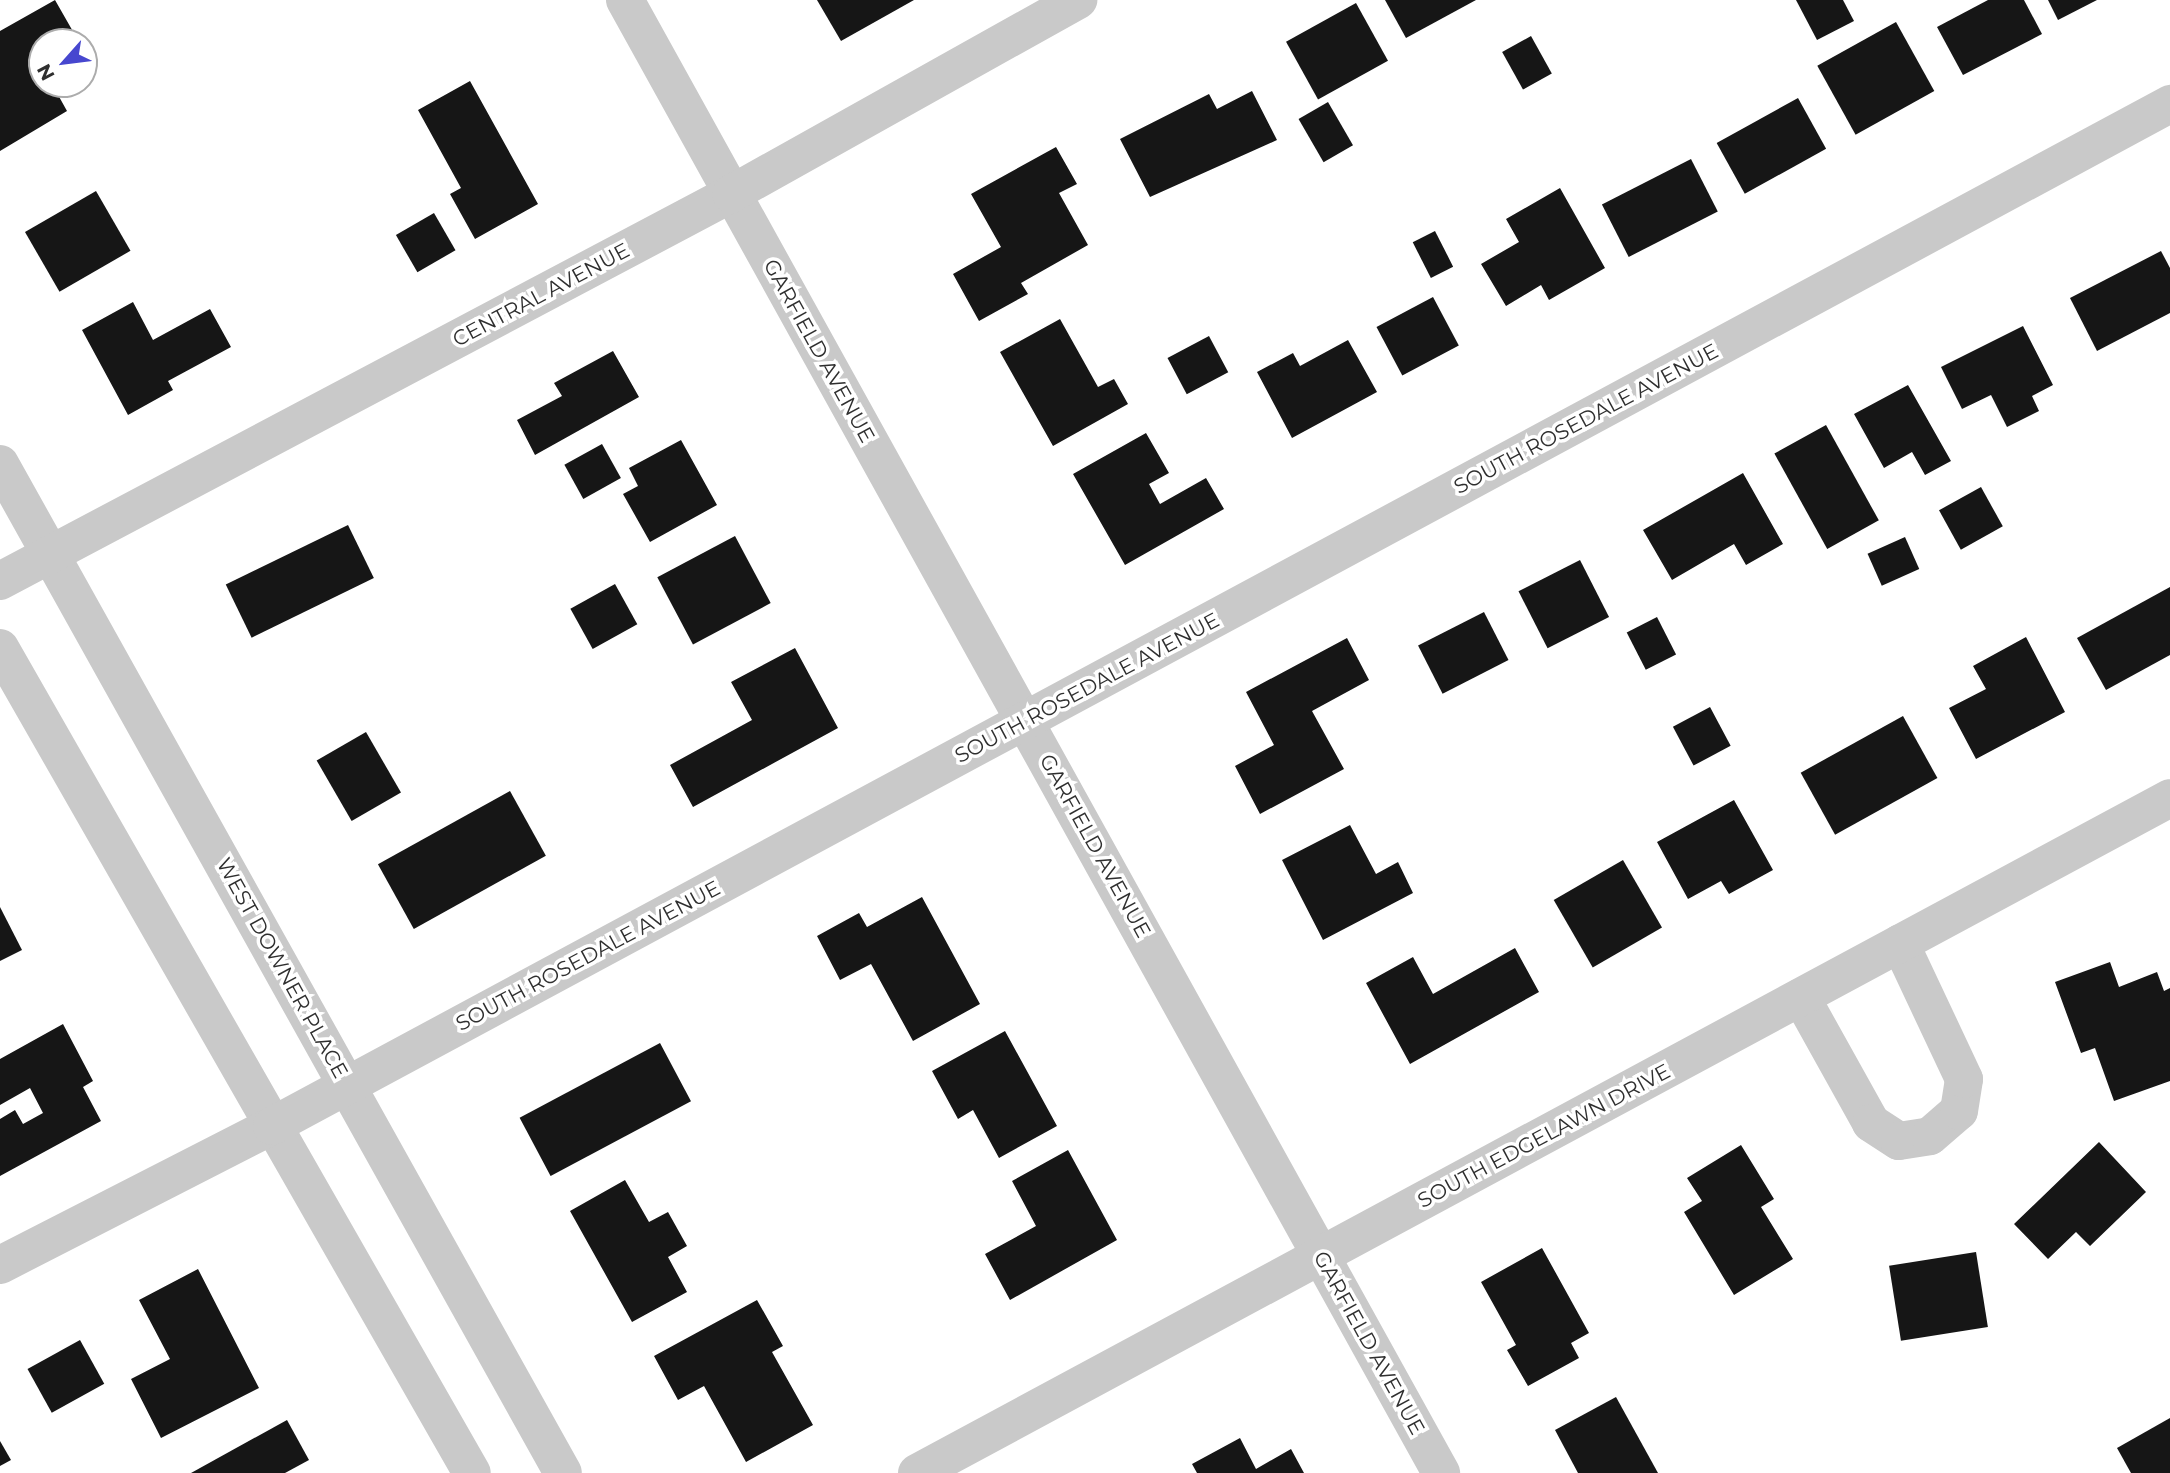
<!DOCTYPE html>
<style>
body{margin:0}
#map{position:relative;width:2170px;height:1473px;overflow:hidden;background:#fff;font-family:Montserrat,sans-serif}
div>[style]{position:absolute}
.building>*{inset:0;background:#161616;transform-origin:0 0}
.minor>*{height:38px;margin:-19px;padding:0 19px;transform-origin:19px;border-radius:19px;background:#c9c9c9}
span{translate:-50% -50%;white-space:nowrap;text-align:center;line-height:1.15;-webkit-text-stroke:7px #fff;paint-order:stroke}
.street-label{font-size:21px;color:#2f2f2f}
.north{position:absolute;left:28px;top:28px;width:70px;height:70px;box-sizing:border-box;background:#fff;border:2px solid #acacac;border-radius:50%;rotate:242deg;font-size:19px;font-weight:700;line-height:28px;text-align:center;color:#2f2f2f}
.north::after{content:'';display:block;margin:auto;width:24px;height:32px;background:#4747cf;clip-path:polygon(50% 0,100% 100%,50% 72%,0 100%)}
</style>
<div id="map">
<div class="building">
<div style="clip-path:polygon(55px 0,79px 42px,42px 42px,42px 84px,52px 84px,67px 111px,0 151px,0 31px)"></div>
<div style="clip-path:polygon(817px 0,914px 0,841px 41px)"></div>
<div style="clip-path:polygon(1385px 0,1476px 0,1406px 38px)"></div>
<div style="clip-path:polygon(1796px 0,1843px 0,1854px 21px,1817px 40px)"></div>
<div style="clip-path:polygon(1988px 0,2024px 0,2042px 34px,1963px 75px,1937px 27px)"></div>
<div style="clip-path:polygon(2048px 0,2097px 0,2058px 20px)"></div>
<div style="left:1356px;top:3px;width:66px;height:80px;rotate:61deg"></div>
<div style="left:1896px;top:22px;width:79px;height:90px;rotate:61deg"></div>
<div style="left:1531px;top:36px;width:43px;height:33px;rotate:61deg"></div>
<div style="clip-path:polygon(470px 81px,538px 204px,475px 239px,450px 194px,461px 188px,418px 110px)"></div>
<div style="clip-path:polygon(1252px 91px,1277px 140px,1150px 197px,1120px 139px,1209px 94px,1217px 109px)"></div>
<div style="left:1798px;top:98px;width:58px;height:93px;rotate:61deg"></div>
<div style="left:1328px;top:102px;width:50px;height:34px;rotate:60deg"></div>
<div style="clip-path:polygon(1056px 147px,1077px 184px,1059px 193px,1088px 245px,1021px 283px,1028px 294px,979px 321px,953px 274px,1001px 247px,971px 194px)"></div>
<div style="left:1691px;top:159px;width:59px;height:100px;rotate:63deg"></div>
<div style="clip-path:polygon(1560px 188px,1605px 268px,1549px 300px,1541px 285px,1506px 306px,1481px 264px,1519px 242px,1506px 219px)"></div>
<div style="left:96px;top:191px;width:69px;height:82px;rotate:60deg"></div>
<div style="left:434px;top:213px;width:43px;height:44px;rotate:60deg"></div>
<div style="left:1435px;top:231px;width:40px;height:25px;rotate:63deg"></div>
<div style="clip-path:polygon(2161px 251px,2170px 268px,2170px 313px,2097px 351px,2070px 298px)"></div>
<div style="left:1433px;top:297px;width:55px;height:64px;rotate:62deg"></div>
<div style="clip-path:polygon(133px 302px,153px 340px,210px 309px,231px 347px,168px 381px,173px 390px,128px 415px,82px 330px)"></div>
<div style="clip-path:polygon(1060px 319px,1098px 387px,1114px 379px,1128px 404px,1053px 446px,1000px 352px)"></div>
<div style="clip-path:polygon(2023px 326px,2053px 385px,2032px 396px,2039px 411px,2007px 427px,1991px 395px,1962px 409px,1941px 367px)"></div>
<div style="left:1209px;top:336px;width:41px;height:47px;rotate:62deg"></div>
<div style="clip-path:polygon(1348px 340px,1377px 392px,1292px 438px,1257px 372px,1293px 353px,1300px 366px)"></div>
<div style="clip-path:polygon(613px 351px,639px 397px,535px 455px,517px 420px,562px 396px,554px 383px)"></div>
<div style="clip-path:polygon(1908px 385px,1951px 461px,1925px 475px,1912px 452px,1884px 468px,1854px 414px)"></div>
<div style="left:1826px;top:425px;width:109px;height:59px;rotate:61deg"></div>
<div style="clip-path:polygon(1146px 433px,1169px 473px,1149px 484px,1160px 504px,1206px 478px,1224px 509px,1125px 565px,1073px 474px)"></div>
<div style="clip-path:polygon(681px 440px,717px 505px,650px 542px,623px 494px,638px 486px,629px 468px)"></div>
<div style="left:602px;top:444px;width:39px;height:43px;rotate:61deg"></div>
<div style="clip-path:polygon(1743px 473px,1783px 544px,1746px 565px,1734px 544px,1672px 580px,1643px 530px)"></div>
<div style="left:1981px;top:487px;width:45px;height:48px;rotate:61deg"></div>
<div style="left:348px;top:525px;width:59px;height:136px;rotate:64deg"></div>
<div style="left:735px;top:536px;width:76px;height:88px;rotate:62deg"></div>
<div style="left:1905px;top:537px;width:35px;height:41px;rotate:66deg"></div>
<div style="left:1580px;top:560px;width:64px;height:69px;rotate:63deg"></div>
<div style="left:615px;top:584px;width:46px;height:51px;rotate:61deg"></div>
<div style="clip-path:polygon(2170px 587px,2170px 655px,2106px 690px,2077px 638px)"></div>
<div style="left:1484px;top:612px;width:54px;height:74px;rotate:63deg"></div>
<div style="left:1657px;top:617px;width:42px;height:34px;rotate:63deg"></div>
<div style="clip-path:polygon(2026px 637px,2065px 712px,1976px 759px,1949px 708px,1986px 689px,1973px 666px)"></div>
<div style="clip-path:polygon(1347px 638px,1369px 680px,1312px 711px,1344px 769px,1260px 814px,1235px 766px,1274px 745px,1246px 692px)"></div>
<div style="clip-path:polygon(795px 648px,838px 728px,693px 807px,670px 765px,752px 720px,731px 682px)"></div>
<div style="left:1710px;top:707px;width:44px;height:42px;rotate:62deg"></div>
<div style="left:1903px;top:716px;width:71px;height:117px;rotate:61deg"></div>
<div style="left:366px;top:732px;width:70px;height:57px;rotate:60deg"></div>
<div style="left:510px;top:791px;width:74px;height:151px;rotate:61deg"></div>
<div style="clip-path:polygon(1734px 800px,1773px 870px,1729px 894px,1721px 881px,1688px 899px,1657px 842px)"></div>
<div style="clip-path:polygon(1350px 825px,1376px 874px,1398px 862px,1413px 893px,1323px 940px,1282px 860px)"></div>
<div style="left:1623px;top:860px;width:78px;height:80px;rotate:60deg"></div>
<div style="clip-path:polygon(922px 897px,980px 1004px,913px 1041px,871px 964px,840px 980px,817px 936px,859px 913px,867px 927px)"></div>
<div style="clip-path:polygon(0 907px,22px 950px,0 961px)"></div>
<div style="clip-path:polygon(1515px 948px,1539px 992px,1410px 1064px,1366px 983px,1413px 957px,1433px 994px)"></div>
<div style="clip-path:polygon(2110px 962px,2119px 987px,2157px 972px,2164px 991px,2170px 988px,2170px 1081px,2114px 1101px,2095px 1048px,2081px 1053px,2055px 982px)"></div>
<div style="clip-path:polygon(63px 1024px,93px 1081px,83px 1087px,101px 1121px,0 1176px,0 1119px,15px 1110px,23px 1124px,43px 1113px,30px 1088px,0 1105px,0 1059px)"></div>
<div style="clip-path:polygon(1005px 1031px,1057px 1126px,999px 1158px,973px 1110px,958px 1119px,932px 1071px)"></div>
<div style="left:660px;top:1043px;width:66px;height:159px;rotate:62deg"></div>
<div style="clip-path:polygon(2099px 1142px,2146px 1192px,2090px 1246px,2076px 1232px,2048px 1259px,2014px 1224px)"></div>
<div style="clip-path:polygon(1741px 1145px,1774px 1199px,1761px 1207px,1793px 1259px,1734px 1295px,1684px 1212px,1702px 1201px,1687px 1178px)"></div>
<div style="clip-path:polygon(1068px 1150px,1117px 1240px,1010px 1300px,985px 1254px,1036px 1226px,1012px 1181px)"></div>
<div style="clip-path:polygon(625px 1180px,649px 1222px,668px 1212px,687px 1246px,668px 1257px,687px 1292px,632px 1322px,570px 1211px)"></div>
<div style="clip-path:polygon(1542px 1248px,1589px 1333px,1571px 1343px,1579px 1358px,1528px 1386px,1507px 1350px,1516px 1345px,1481px 1282px)"></div>
<div style="left:1976px;top:1252px;width:76px;height:88px;rotate:81deg"></div>
<div style="clip-path:polygon(198px 1269px,259px 1388px,161px 1438px,131px 1379px,170px 1359px,139px 1300px)"></div>
<div style="clip-path:polygon(757px 1300px,783px 1346px,772px 1352px,813px 1425px,746px 1462px,704px 1386px,678px 1400px,654px 1356px)"></div>
<div style="left:80px;top:1340px;width:50px;height:60px;rotate:61deg"></div>
<div style="clip-path:polygon(1616px 1397px,1658px 1473px,1578px 1473px,1555px 1430px)"></div>
<div style="clip-path:polygon(2170px 1418px,2170px 1473px,2131px 1473px,2117px 1448px)"></div>
<div style="clip-path:polygon(287px 1420px,309px 1460px,285px 1473px,191px 1473px)"></div>
<div style="clip-path:polygon(1240px 1438px,1256px 1469px,1291px 1449px,1304px 1473px,1197px 1473px,1192px 1464px)"></div>
<div style="clip-path:polygon(0 1441px,11px 1460px,0 1466px)"></div>
</div>
<div class="minor">
<div style="left:625px;top:0;width:1684px;rotate:61.01deg"></div>
<div style="left:0;top:464px;width:1155px;rotate:60.84deg"></div>
<div style="left:0;top:581px;width:827px;rotate:-27.9deg"></div>
<div style="left:731px;top:194px;width:398px;rotate:-29.2deg"></div>
<div style="left:0;top:648px;width:950px;rotate:60.23deg"></div>
<div style="left:1801px;top:997px;width:144px;rotate:60.9deg"></div>
<div style="left:1871px;top:1123px;width:33px;rotate:33deg"></div>
<div style="left:1899px;top:1141px;width:31px;rotate:-9deg"></div>
<div style="left:1930px;top:1136px;width:38px;rotate:-41deg"></div>
<div style="left:1959px;top:1111px;width:32px;rotate:-81deg"></div>
<div style="left:1964px;top:1079px;width:150px;rotate:-115.2deg"></div>
<div style="left:0;top:1265px;width:305px;rotate:-27.1deg"></div>
<div style="left:272px;top:1126px;width:2156px;rotate:-28.3deg"></div>
<div style="left:917px;top:1473px;width:1423px;rotate:-28.31deg"></div>
</div>
<div class="street-label">
<span style="left:541px;top:295px;rotate:-28deg">CENTRAL AVENUE</span>
<span style="left:819px;top:351px;rotate:61deg">GARFIELD AVENUE</span>
<span style="left:1586px;top:419px;rotate:-28deg">SOUTH ROSEDALE AVENUE</span>
<span style="left:1087px;top:688px;rotate:-28deg">SOUTH ROSEDALE AVENUE</span>
<span style="left:1095px;top:846px;rotate:61deg">GARFIELD AVENUE</span>
<span style="left:588px;top:956px;rotate:-28deg">SOUTH ROSEDALE AVENUE</span>
<span style="left:282px;top:968px;rotate:61deg">WEST DOWNER PLACE</span>
<span style="left:1544px;top:1136px;rotate:-28deg">SOUTH EDGELAWN DRIVE</span>
<span style="left:1369px;top:1343px;rotate:61deg">GARFIELD AVENUE</span>
</div>
<div class="north">N</div>
</div>
